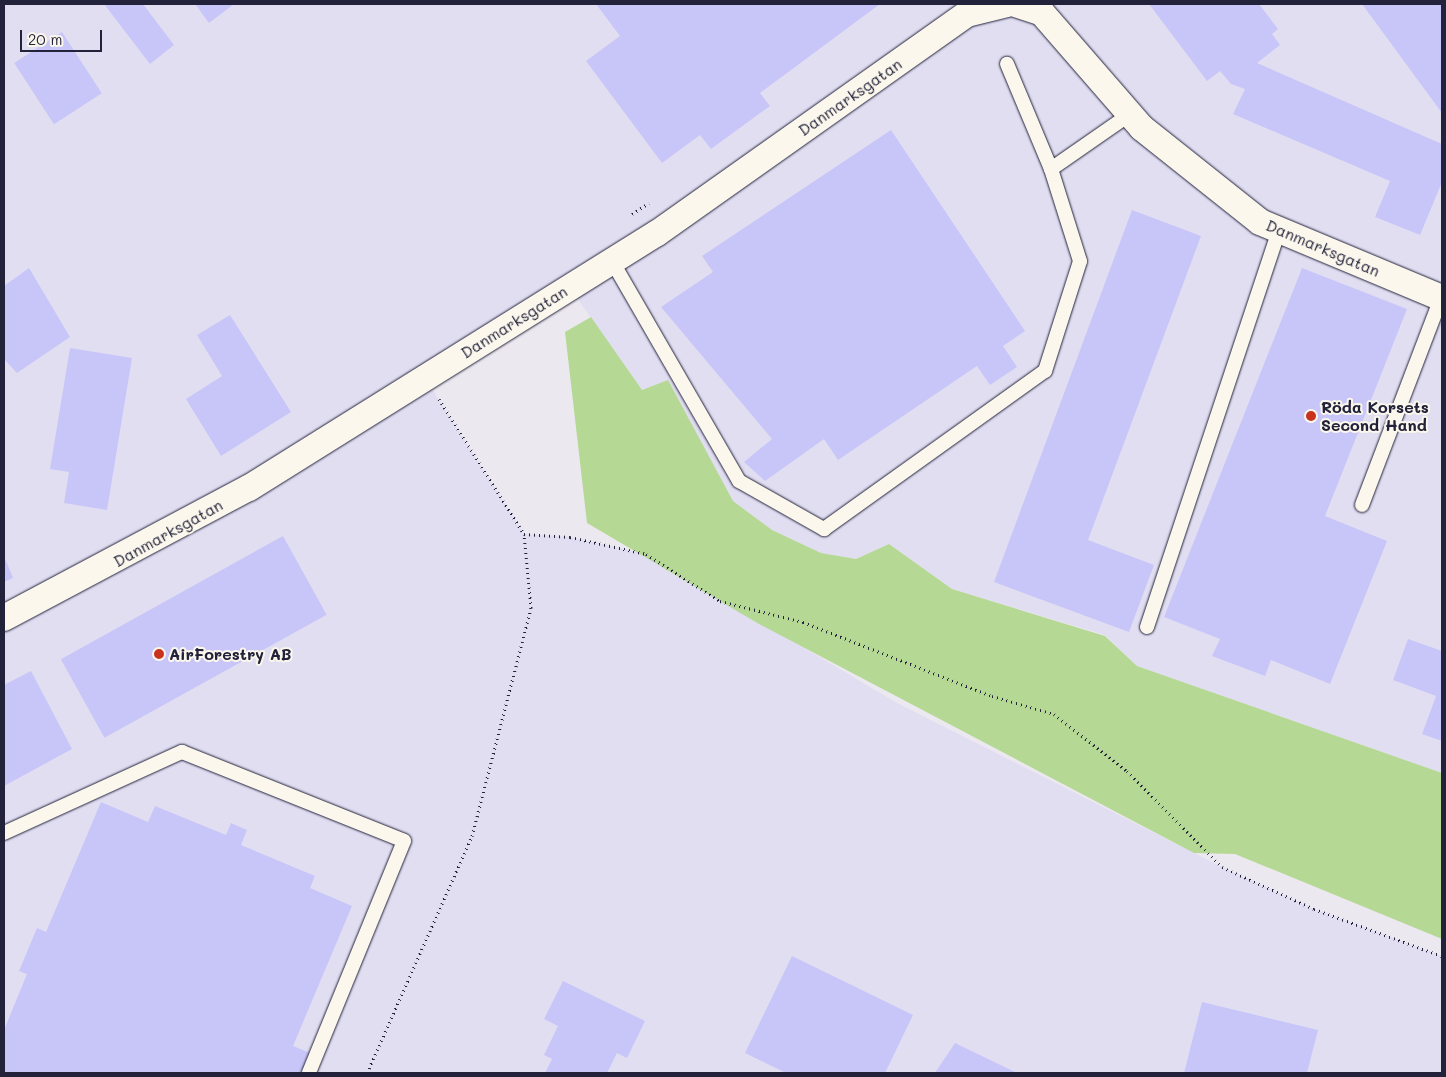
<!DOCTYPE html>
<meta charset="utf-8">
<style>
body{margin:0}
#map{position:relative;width:1446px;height:1077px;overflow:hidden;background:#ece8f0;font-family:Mali,sans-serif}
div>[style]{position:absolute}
.built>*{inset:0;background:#e1def2}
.green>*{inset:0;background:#b5d994}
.building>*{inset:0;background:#c8c6f8;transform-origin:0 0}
.path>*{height:3px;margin-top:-1.5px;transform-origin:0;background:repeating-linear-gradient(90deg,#22223b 0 1px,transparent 0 5px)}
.roads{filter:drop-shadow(0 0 1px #22223b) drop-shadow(0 0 1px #22223b)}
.lane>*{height:14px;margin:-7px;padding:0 7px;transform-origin:7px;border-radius:7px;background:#fbf7ec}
.street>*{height:26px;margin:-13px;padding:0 13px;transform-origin:13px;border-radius:13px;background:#fbf7ec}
.dots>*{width:14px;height:14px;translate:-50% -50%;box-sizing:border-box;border:2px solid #fbf7ec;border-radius:50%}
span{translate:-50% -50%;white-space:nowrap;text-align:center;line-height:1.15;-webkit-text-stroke:4px #fbf7ec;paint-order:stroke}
.street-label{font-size:16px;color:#22223b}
.poi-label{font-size:16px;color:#22223b;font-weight:700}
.left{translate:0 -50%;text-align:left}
.frame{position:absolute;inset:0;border:5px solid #22223b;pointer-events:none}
.scale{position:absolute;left:20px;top:30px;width:82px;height:22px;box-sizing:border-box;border:2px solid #22223b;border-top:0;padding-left:6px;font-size:15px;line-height:18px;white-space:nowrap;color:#22223b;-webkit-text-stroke:4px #fbf7ec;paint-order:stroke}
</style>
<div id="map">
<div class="built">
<div style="clip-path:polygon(4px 4px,1442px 4px,1442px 773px,1137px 666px,1105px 635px,952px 589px,889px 544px,856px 559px,821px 553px,772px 530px,733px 501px,668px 381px,642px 390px,570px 288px,425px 378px,524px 534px,570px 537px,646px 554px,897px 703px,1222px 867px,1314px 909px,1442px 956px,1442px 1073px,4px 1073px)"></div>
</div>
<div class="green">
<div style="clip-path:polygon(591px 317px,642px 390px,668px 380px,733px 501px,772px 530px,821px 553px,856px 559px,889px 544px,952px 589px,1105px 636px,1137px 666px,1442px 773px,1442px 939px,1235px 854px,1194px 853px,759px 624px,587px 523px,565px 332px)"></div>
</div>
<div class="building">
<div style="clip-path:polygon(104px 4px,143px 4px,174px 45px,150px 64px)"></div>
<div style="clip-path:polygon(195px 4px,234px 4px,209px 23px)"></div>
<div style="clip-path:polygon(596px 4px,880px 4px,760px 93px,770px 106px,711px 149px,700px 135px,662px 163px,586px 61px,620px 36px)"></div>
<div style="clip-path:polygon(1149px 4px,1259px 4px,1278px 29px,1272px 34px,1280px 45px,1257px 63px,1442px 144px,1442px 182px,1420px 235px,1375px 217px,1390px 181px,1233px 114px,1245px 89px,1231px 84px,1220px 71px,1207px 81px)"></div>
<div style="clip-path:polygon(1362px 4px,1442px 4px,1442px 113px)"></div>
<div style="left:62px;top:32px;width:73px;height:57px;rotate:57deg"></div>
<div style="clip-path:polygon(891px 130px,1025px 331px,1003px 346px,1017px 367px,990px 385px,977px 366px,838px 460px,824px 439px,765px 481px,744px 462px,772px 439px,661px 307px,713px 272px,702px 256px)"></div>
<div style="clip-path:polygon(1132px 210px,1201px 236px,1088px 540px,1154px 565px,1129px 632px,994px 582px)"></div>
<div style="clip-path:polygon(29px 268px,70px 337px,17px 373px,4px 359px,4px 286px)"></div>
<div style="clip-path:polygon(1302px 268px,1407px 309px,1325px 516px,1387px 541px,1330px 684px,1271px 660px,1265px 676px,1212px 656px,1220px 639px,1164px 617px)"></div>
<div style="clip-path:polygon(230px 315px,291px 412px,221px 456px,186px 399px,222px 376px,197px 335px)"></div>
<div style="clip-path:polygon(70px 348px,132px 358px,107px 510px,64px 503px,69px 472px,50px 469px)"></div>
<div style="left:283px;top:536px;width:90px;height:254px;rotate:61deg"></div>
<div style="clip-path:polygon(4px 556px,13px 578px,4px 582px)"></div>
<div style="clip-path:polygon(1408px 639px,1442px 651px,1442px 741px,1422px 734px,1436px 696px,1393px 680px)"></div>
<div style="clip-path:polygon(31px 671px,72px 749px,4px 786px,4px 685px)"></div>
<div style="clip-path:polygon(101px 802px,148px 822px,155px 806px,226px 835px,231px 823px,247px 830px,241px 845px,315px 876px,310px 888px,352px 906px,293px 1046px,310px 1053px,301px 1073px,4px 1073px,4px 1030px,27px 974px,19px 971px,37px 928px,46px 932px)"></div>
<div style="clip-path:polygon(792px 956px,913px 1015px,885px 1073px,786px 1073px,745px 1053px)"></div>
<div style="clip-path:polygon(563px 981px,645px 1021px,627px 1058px,617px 1053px,607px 1073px,545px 1073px,552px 1059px,544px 1055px,558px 1026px,544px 1019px)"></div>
<div style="clip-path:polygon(1202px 1002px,1318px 1030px,1307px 1073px,1184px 1073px)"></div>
<div style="clip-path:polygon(955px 1043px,1017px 1073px,935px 1073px)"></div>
</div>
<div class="path">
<div style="left:632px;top:214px;width:20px;rotate:-33deg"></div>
<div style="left:439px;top:399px;width:160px;rotate:57.8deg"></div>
<div style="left:524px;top:534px;width:46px;rotate:3.7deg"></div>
<div style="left:570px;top:537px;width:78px;rotate:12.6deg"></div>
<div style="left:646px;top:554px;width:88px;rotate:32.4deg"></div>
<div style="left:720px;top:601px;width:86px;rotate:14.2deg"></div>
<div style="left:803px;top:622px;width:203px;rotate:21.4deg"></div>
<div style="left:992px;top:696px;width:65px;rotate:16.2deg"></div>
<div style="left:1054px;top:714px;width:93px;rotate:38deg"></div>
<div style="left:1127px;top:771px;width:135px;rotate:45.3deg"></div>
<div style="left:1222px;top:867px;width:101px;rotate:24.5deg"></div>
<div style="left:1314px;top:909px;width:136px;rotate:20.2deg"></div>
<div style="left:367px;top:1073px;width:259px;rotate:-66.1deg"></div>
<div style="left:472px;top:836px;width:236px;rotate:-75.5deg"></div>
<div style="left:531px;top:608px;width:74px;rotate:-95.4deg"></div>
</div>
<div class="roads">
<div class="lane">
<div style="left:1051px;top:169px;width:96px;rotate:-34.8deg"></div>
<div style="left:612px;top:261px;width:254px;rotate:60deg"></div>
<div style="left:739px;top:481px;width:98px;rotate:29.5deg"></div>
<div style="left:824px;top:529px;width:272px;rotate:-35.6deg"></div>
<div style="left:1045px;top:371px;width:115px;rotate:-72.3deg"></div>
<div style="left:1080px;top:261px;width:96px;rotate:-107.5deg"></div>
<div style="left:1051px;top:169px;width:114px;rotate:-112.7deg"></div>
<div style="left:1362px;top:505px;width:222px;rotate:-69.1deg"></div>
<div style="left:1147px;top:627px;width:418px;rotate:-71.6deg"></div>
<div style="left:4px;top:833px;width:196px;rotate:-24.5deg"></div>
<div style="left:182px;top:752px;width:239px;rotate:21.8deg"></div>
<div style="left:404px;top:841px;width:251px;rotate:112.3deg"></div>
</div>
<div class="street">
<div style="left:1015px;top:4px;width:28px;rotate:18deg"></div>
<div style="left:1042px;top:13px;width:152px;rotate:49deg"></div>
<div style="left:1142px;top:128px;width:151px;rotate:38.5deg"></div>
<div style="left:1260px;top:222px;width:197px;rotate:22.7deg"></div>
<div style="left:4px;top:618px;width:277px;rotate:-28deg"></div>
<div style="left:249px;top:488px;width:480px;rotate:-32deg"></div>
<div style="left:656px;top:234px;width:381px;rotate:-35.3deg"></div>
<div style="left:967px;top:14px;width:41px;rotate:-14deg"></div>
</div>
</div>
<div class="dots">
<div style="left:1311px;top:416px;background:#c8321e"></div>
<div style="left:159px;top:654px;background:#c8321e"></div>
</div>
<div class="street-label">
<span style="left:850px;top:97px;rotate:-35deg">Danmarksgatan</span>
<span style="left:1323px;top:248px;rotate:23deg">Danmarksgatan</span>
<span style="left:514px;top:322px;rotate:-32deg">Danmarksgatan</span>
<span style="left:168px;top:533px;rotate:-29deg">Danmarksgatan</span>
</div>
<div class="poi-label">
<span class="left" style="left:1321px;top:416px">Röda Korsets<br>Second Hand</span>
<span class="left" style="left:169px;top:654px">AirForestry AB</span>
</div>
<div class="frame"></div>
<div class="scale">20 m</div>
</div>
